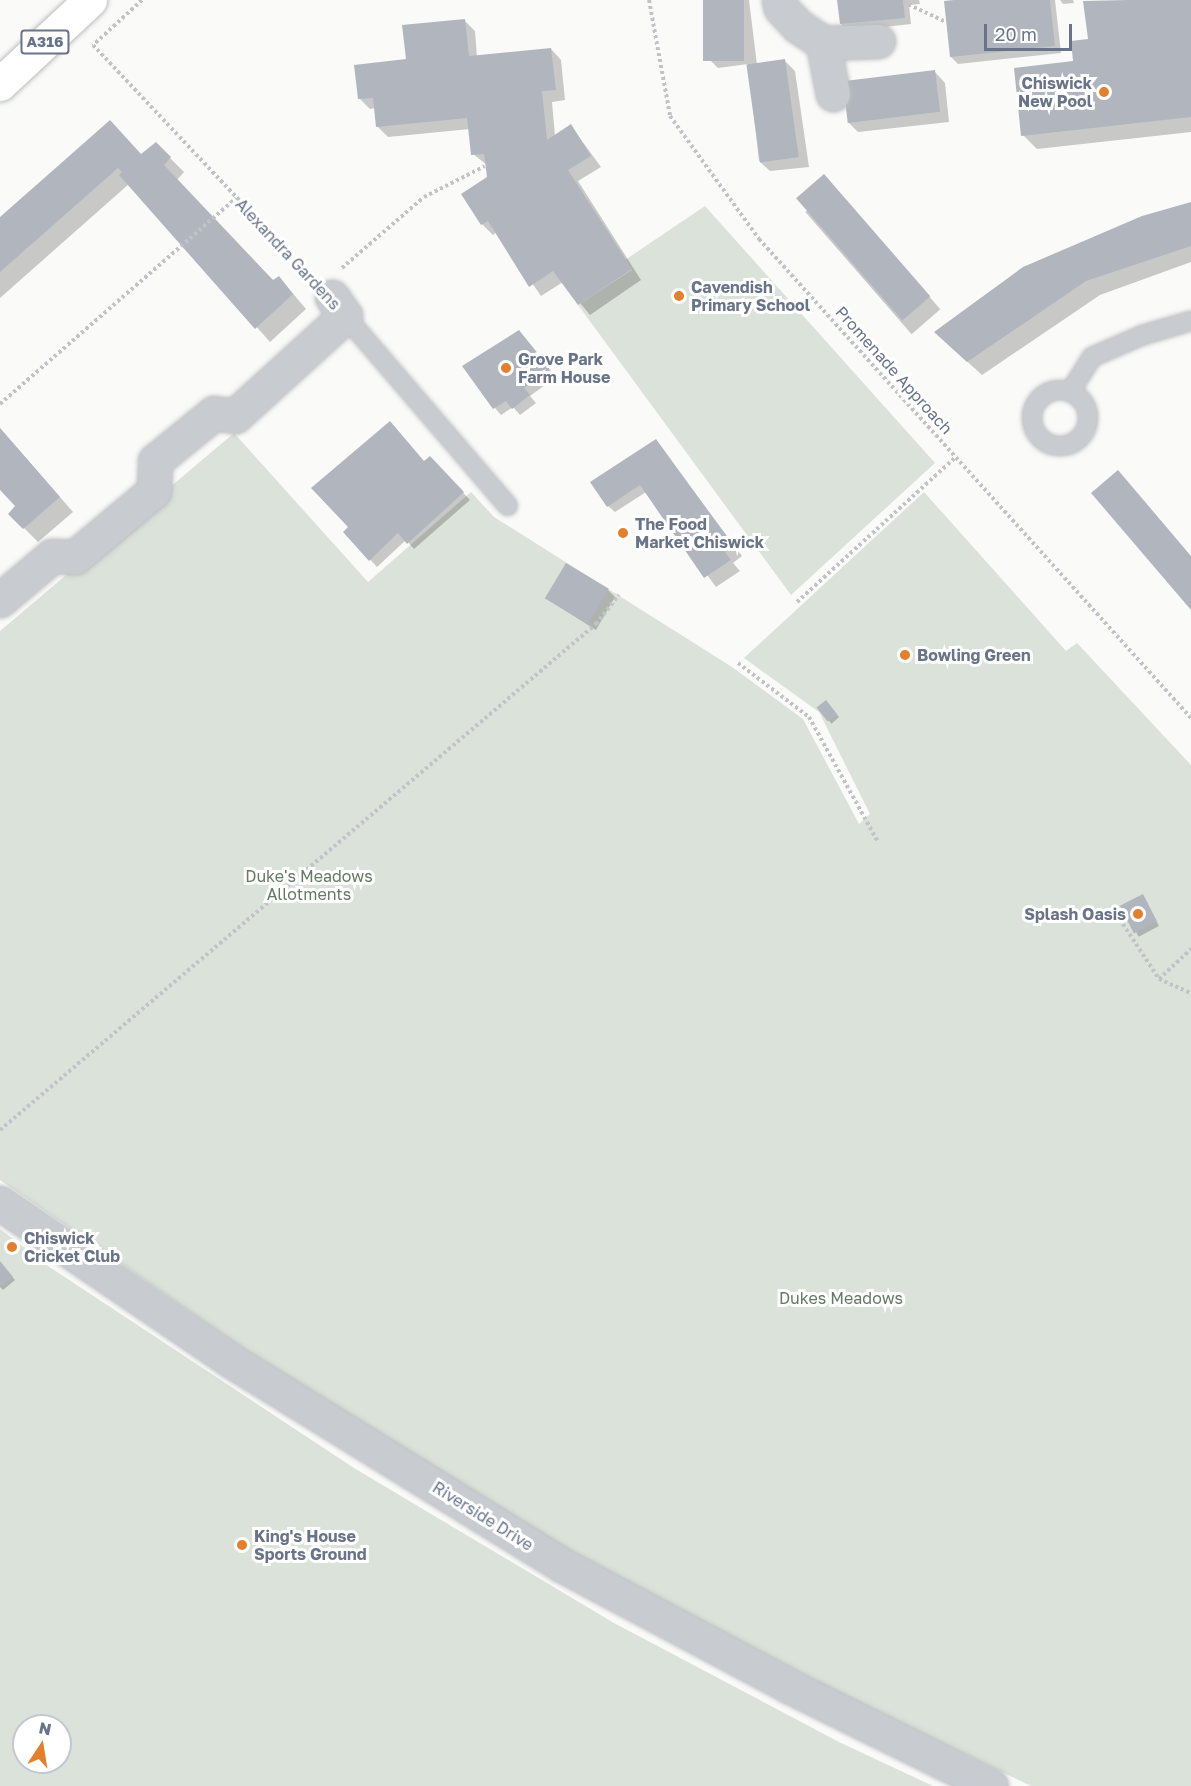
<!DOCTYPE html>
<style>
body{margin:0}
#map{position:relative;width:1191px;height:1786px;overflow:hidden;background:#fafaf8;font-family:"Golos Text",sans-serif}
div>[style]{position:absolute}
.green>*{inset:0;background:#dae2d9}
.shadow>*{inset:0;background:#0003;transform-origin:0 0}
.building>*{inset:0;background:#b1b6be;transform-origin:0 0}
.path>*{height:4px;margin-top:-2px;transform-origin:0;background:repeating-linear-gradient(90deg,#c2c3c6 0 3px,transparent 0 6px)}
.roads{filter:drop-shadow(0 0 2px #bbbdc1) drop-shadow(0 0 2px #bbbdc1)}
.service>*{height:18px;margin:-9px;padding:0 9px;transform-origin:9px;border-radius:9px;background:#c8cbcf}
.service>.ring{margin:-9px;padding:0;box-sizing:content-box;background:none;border:18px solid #c8cbcf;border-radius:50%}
.minor>*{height:33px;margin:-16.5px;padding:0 16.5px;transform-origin:16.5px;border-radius:16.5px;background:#c8cbcf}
.trunk>*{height:33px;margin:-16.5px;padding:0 16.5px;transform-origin:16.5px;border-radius:16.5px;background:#fff}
.dots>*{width:16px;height:16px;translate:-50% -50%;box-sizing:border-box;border:3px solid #fff;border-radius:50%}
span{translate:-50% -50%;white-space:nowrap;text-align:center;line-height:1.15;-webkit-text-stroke:6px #fff;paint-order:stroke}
.shield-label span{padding:2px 4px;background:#fff;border:2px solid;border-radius:4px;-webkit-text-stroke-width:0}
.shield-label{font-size:15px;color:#697489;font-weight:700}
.poi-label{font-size:16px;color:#697489;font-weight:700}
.right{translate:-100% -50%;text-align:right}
.left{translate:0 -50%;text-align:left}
.street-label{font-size:16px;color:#697489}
.park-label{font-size:16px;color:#647a64}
.north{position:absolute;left:12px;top:1714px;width:60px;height:60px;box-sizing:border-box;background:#fff;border:2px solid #c3c7d0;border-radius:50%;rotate:12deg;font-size:16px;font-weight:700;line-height:24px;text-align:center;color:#697489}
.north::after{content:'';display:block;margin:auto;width:21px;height:27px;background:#e47f2e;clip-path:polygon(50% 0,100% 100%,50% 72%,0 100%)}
.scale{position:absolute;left:984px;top:24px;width:88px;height:27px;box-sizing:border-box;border:3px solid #697489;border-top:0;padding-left:8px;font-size:18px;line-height:21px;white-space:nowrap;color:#697489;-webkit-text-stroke:4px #fff;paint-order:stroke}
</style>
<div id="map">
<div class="green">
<div style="clip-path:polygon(705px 206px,935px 463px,791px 595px,578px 305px,632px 270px,625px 260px)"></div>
<div style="clip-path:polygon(234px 433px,368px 582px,471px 492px,494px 517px,732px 667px,803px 719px,859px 824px,870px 814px,819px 712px,744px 658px,924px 492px,1066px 651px,1077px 643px,1191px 765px,1191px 1786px,1031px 1786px,840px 1694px,565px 1548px,244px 1349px,0 1180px,0 631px)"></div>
<div style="clip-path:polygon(evenodd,0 1229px,48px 1266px,354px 1468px,614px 1623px,839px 1742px,933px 1786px,0 1786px,0 1229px,24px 1726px,60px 1726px,60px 1762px,24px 1762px,24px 1726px)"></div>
</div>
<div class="shadow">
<div style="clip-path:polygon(704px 0,749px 0,757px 65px,784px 60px,795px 71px,809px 167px,770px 171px,759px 161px,748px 64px,718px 68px,711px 61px)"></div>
<div style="clip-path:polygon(839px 0,919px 0,920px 4px,909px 5px,911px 24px,848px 31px,841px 24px)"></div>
<div style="clip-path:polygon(968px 0,1055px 0,1061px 53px,958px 64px,951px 57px)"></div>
<div style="clip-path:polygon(1060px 0,1073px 0,1074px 3px,1063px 4px)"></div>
<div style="clip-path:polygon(1191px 0,1191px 132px,1037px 149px,1023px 135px,1089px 40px,1085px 2px)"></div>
<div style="clip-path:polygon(464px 20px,475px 31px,477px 57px,551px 49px,561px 60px,565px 100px,552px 102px,555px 136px,571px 126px,601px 167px,578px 181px,641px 280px,590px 315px,563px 282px,541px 296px,497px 232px,493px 235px,482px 224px,463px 194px,488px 178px,487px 165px,473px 154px,470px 129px,388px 137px,377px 126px,375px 108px,370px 109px,359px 98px)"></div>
<div style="clip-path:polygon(935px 72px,945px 83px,949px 122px,858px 132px,847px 121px)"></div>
<div style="clip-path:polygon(156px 144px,184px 172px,177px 180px,273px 282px,279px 277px,306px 309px,270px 342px,129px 184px,0 298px,0 219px,141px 155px)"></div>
<div style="left:834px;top:187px;width:162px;height:38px;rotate:49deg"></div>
<div style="clip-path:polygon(1191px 204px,1191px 262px,1100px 295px,982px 375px,950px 346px)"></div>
<div style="clip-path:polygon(526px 339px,556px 377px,530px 396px,536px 403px,520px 415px,513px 407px,501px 415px,495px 408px)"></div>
<div style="clip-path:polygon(0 428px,73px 512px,38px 542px,10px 514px,16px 506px,0 488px)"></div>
<div style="clip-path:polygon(656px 441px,742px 556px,733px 563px,740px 571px,716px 587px,646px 492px,615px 512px,608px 506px)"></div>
<div style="clip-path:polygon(430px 458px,470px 500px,414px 549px,406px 540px,377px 567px,345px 532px)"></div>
<div style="clip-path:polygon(608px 590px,615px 597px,596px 630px,545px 598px)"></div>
<div style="left:826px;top:702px;width:20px;height:10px;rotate:49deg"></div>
<div style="left:1143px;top:896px;width:34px;height:23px;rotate:62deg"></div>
<div style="clip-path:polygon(0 1263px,15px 1280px,3px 1290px,0 1287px)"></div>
</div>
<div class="building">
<div style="left:703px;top:0;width:41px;height:61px"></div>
<div style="clip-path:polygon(837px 0,903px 0,905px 18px,840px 24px)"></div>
<div style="clip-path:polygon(954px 0,1050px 0,1055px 46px,950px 57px,944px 1px)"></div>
<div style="clip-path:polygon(1127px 0,1191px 0,1191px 117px,1021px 136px,1014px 68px,1073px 61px,1071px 41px,1088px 39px,1083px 1px)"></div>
<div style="clip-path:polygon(465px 19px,469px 56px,551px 48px,556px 90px,542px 91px,547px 140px,571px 124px,591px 156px,568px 170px,632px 269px,578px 305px,553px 271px,529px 287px,488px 221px,481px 225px,461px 194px,487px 177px,484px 154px,471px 155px,467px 118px,376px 127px,373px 98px,358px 99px,354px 65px,406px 59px,402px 25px)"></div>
<div style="left:785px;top:59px;width:99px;height:39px;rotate:82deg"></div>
<div style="left:935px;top:70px;width:42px;height:93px;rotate:83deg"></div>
<div style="clip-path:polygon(110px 120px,141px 154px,156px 142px,171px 157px,164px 165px,273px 280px,279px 276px,293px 294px,255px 329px,119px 175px,122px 172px,118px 168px,0 272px,0 217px)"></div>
<div style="left:824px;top:174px;width:162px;height:37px;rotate:49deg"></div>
<div style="clip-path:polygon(1191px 202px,1191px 246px,1086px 281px,967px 362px,934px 332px,1023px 267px,1142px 216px)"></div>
<div style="clip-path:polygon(519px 330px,551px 370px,524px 388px,530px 395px,512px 409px,506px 401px,493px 409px,462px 366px)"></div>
<div style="clip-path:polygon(390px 421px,424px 461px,430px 456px,464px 492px,407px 544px,398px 533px,369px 561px,343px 532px,348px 527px,311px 488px)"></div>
<div style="clip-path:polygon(0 428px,60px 497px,23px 529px,8px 514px,15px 506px,0 490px)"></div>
<div style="clip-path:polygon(656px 439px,733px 545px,724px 551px,731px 560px,704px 578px,640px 485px,607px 507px,590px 482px)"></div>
<div style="clip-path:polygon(1118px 470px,1191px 556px,1191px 610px,1091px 493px)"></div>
<div style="left:566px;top:563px;width:50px;height:41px;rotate:31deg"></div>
<div style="left:826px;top:700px;width:18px;height:12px;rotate:52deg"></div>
<div style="left:1143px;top:894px;width:31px;height:26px;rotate:63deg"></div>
<div style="clip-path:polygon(0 1261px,13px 1277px,0 1287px)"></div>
</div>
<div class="path">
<div style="left:142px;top:0;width:67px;rotate:137.4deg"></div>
<div style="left:93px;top:45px;width:316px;rotate:46.7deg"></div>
<div style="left:649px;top:0;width:118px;rotate:79.7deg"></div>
<div style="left:670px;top:116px;width:152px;rotate:54.1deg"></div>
<div style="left:759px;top:239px;width:645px;rotate:47.95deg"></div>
<div style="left:903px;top:2px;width:47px;rotate:24.9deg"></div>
<div style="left:342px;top:268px;width:108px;rotate:-40.9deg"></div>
<div style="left:424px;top:197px;width:68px;rotate:-26.9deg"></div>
<div style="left:0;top:404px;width:313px;rotate:-41.1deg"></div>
<div style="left:797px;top:602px;width:215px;rotate:-42.4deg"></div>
<div style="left:738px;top:663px;width:89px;rotate:37.3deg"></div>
<div style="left:809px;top:717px;width:141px;rotate:61.1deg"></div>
<div style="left:1113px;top:909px;width:84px;rotate:56.7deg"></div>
<div style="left:1159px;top:979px;width:44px;rotate:-43.2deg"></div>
<div style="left:1159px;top:979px;width:35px;rotate:24deg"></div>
<div style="left:0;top:1130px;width:782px;rotate:-40.33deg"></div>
<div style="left:596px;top:624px;width:37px;rotate:-52deg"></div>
</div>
<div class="roads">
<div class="service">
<div style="left:345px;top:316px;width:250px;rotate:49.4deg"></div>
<div class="ring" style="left:1032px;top:390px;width:38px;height:38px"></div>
<div style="left:1070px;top:392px;width:41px;rotate:-57.8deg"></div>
<div style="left:1092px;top:357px;width:56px;rotate:-23.3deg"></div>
<div style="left:1143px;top:335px;width:50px;rotate:-16.3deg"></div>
</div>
<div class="minor">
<div style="left:779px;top:0;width:8px;rotate:76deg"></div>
<div style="left:781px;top:8px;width:25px;rotate:47deg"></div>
<div style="left:798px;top:26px;width:30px;rotate:34deg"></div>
<div style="left:823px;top:43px;width:52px;rotate:78.9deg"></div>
<div style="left:823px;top:43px;width:55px;rotate:-2.1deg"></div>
<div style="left:0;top:600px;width:68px;rotate:-40.2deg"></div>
<div style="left:52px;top:556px;width:23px;rotate:2deg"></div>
<div style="left:75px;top:557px;width:103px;rotate:-39.9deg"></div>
<div style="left:154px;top:491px;width:30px;rotate:-88deg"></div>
<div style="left:155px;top:461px;width:76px;rotate:-39.1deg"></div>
<div style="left:214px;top:413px;width:21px;rotate:8deg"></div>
<div style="left:235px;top:416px;width:149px;rotate:-42.3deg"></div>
<div style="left:345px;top:316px;width:23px;rotate:-124deg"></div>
<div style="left:0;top:1203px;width:278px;rotate:34.3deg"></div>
<div style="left:230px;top:1360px;width:388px;rotate:31.7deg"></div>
<div style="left:560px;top:1564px;width:259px;rotate:28deg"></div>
<div style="left:789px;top:1686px;width:225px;rotate:26.3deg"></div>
</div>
<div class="trunk">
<div style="left:0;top:84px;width:123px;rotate:-43deg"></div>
</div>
</div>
<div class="dots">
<div style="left:1104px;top:92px;background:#e47f2e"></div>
<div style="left:679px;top:296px;background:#e47f2e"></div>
<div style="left:506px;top:368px;background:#e47f2e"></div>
<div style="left:623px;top:533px;background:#e47f2e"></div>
<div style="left:905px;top:655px;background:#e47f2e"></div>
<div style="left:1138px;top:914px;background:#e47f2e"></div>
<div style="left:12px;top:1247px;background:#e47f2e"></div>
<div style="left:242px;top:1545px;background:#e47f2e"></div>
</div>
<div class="shield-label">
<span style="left:45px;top:42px">A316</span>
</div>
<div class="poi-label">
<span class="right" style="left:1092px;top:92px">Chiswick<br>New Pool</span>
<span class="left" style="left:691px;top:296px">Cavendish<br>Primary School</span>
<span class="left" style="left:518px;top:368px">Grove Park<br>Farm House</span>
<span class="left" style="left:635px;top:533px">The Food<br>Market Chiswick</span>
<span class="left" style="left:917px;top:655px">Bowling Green</span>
<span class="right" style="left:1126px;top:914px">Splash Oasis</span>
<span class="left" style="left:24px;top:1247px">Chiswick<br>Cricket Club</span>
<span class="left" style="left:254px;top:1545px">King's House<br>Sports Ground</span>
</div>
<div class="street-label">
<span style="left:288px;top:254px;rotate:47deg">Alexandra Gardens</span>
<span style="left:894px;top:370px;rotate:48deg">Promenade Approach</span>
<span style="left:483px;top:1516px;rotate:32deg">Riverside Drive</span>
</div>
<div class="park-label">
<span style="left:309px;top:885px">Duke's Meadows<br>Allotments</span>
<span style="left:841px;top:1298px">Dukes Meadows</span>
</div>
<div class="north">N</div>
<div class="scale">20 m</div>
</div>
